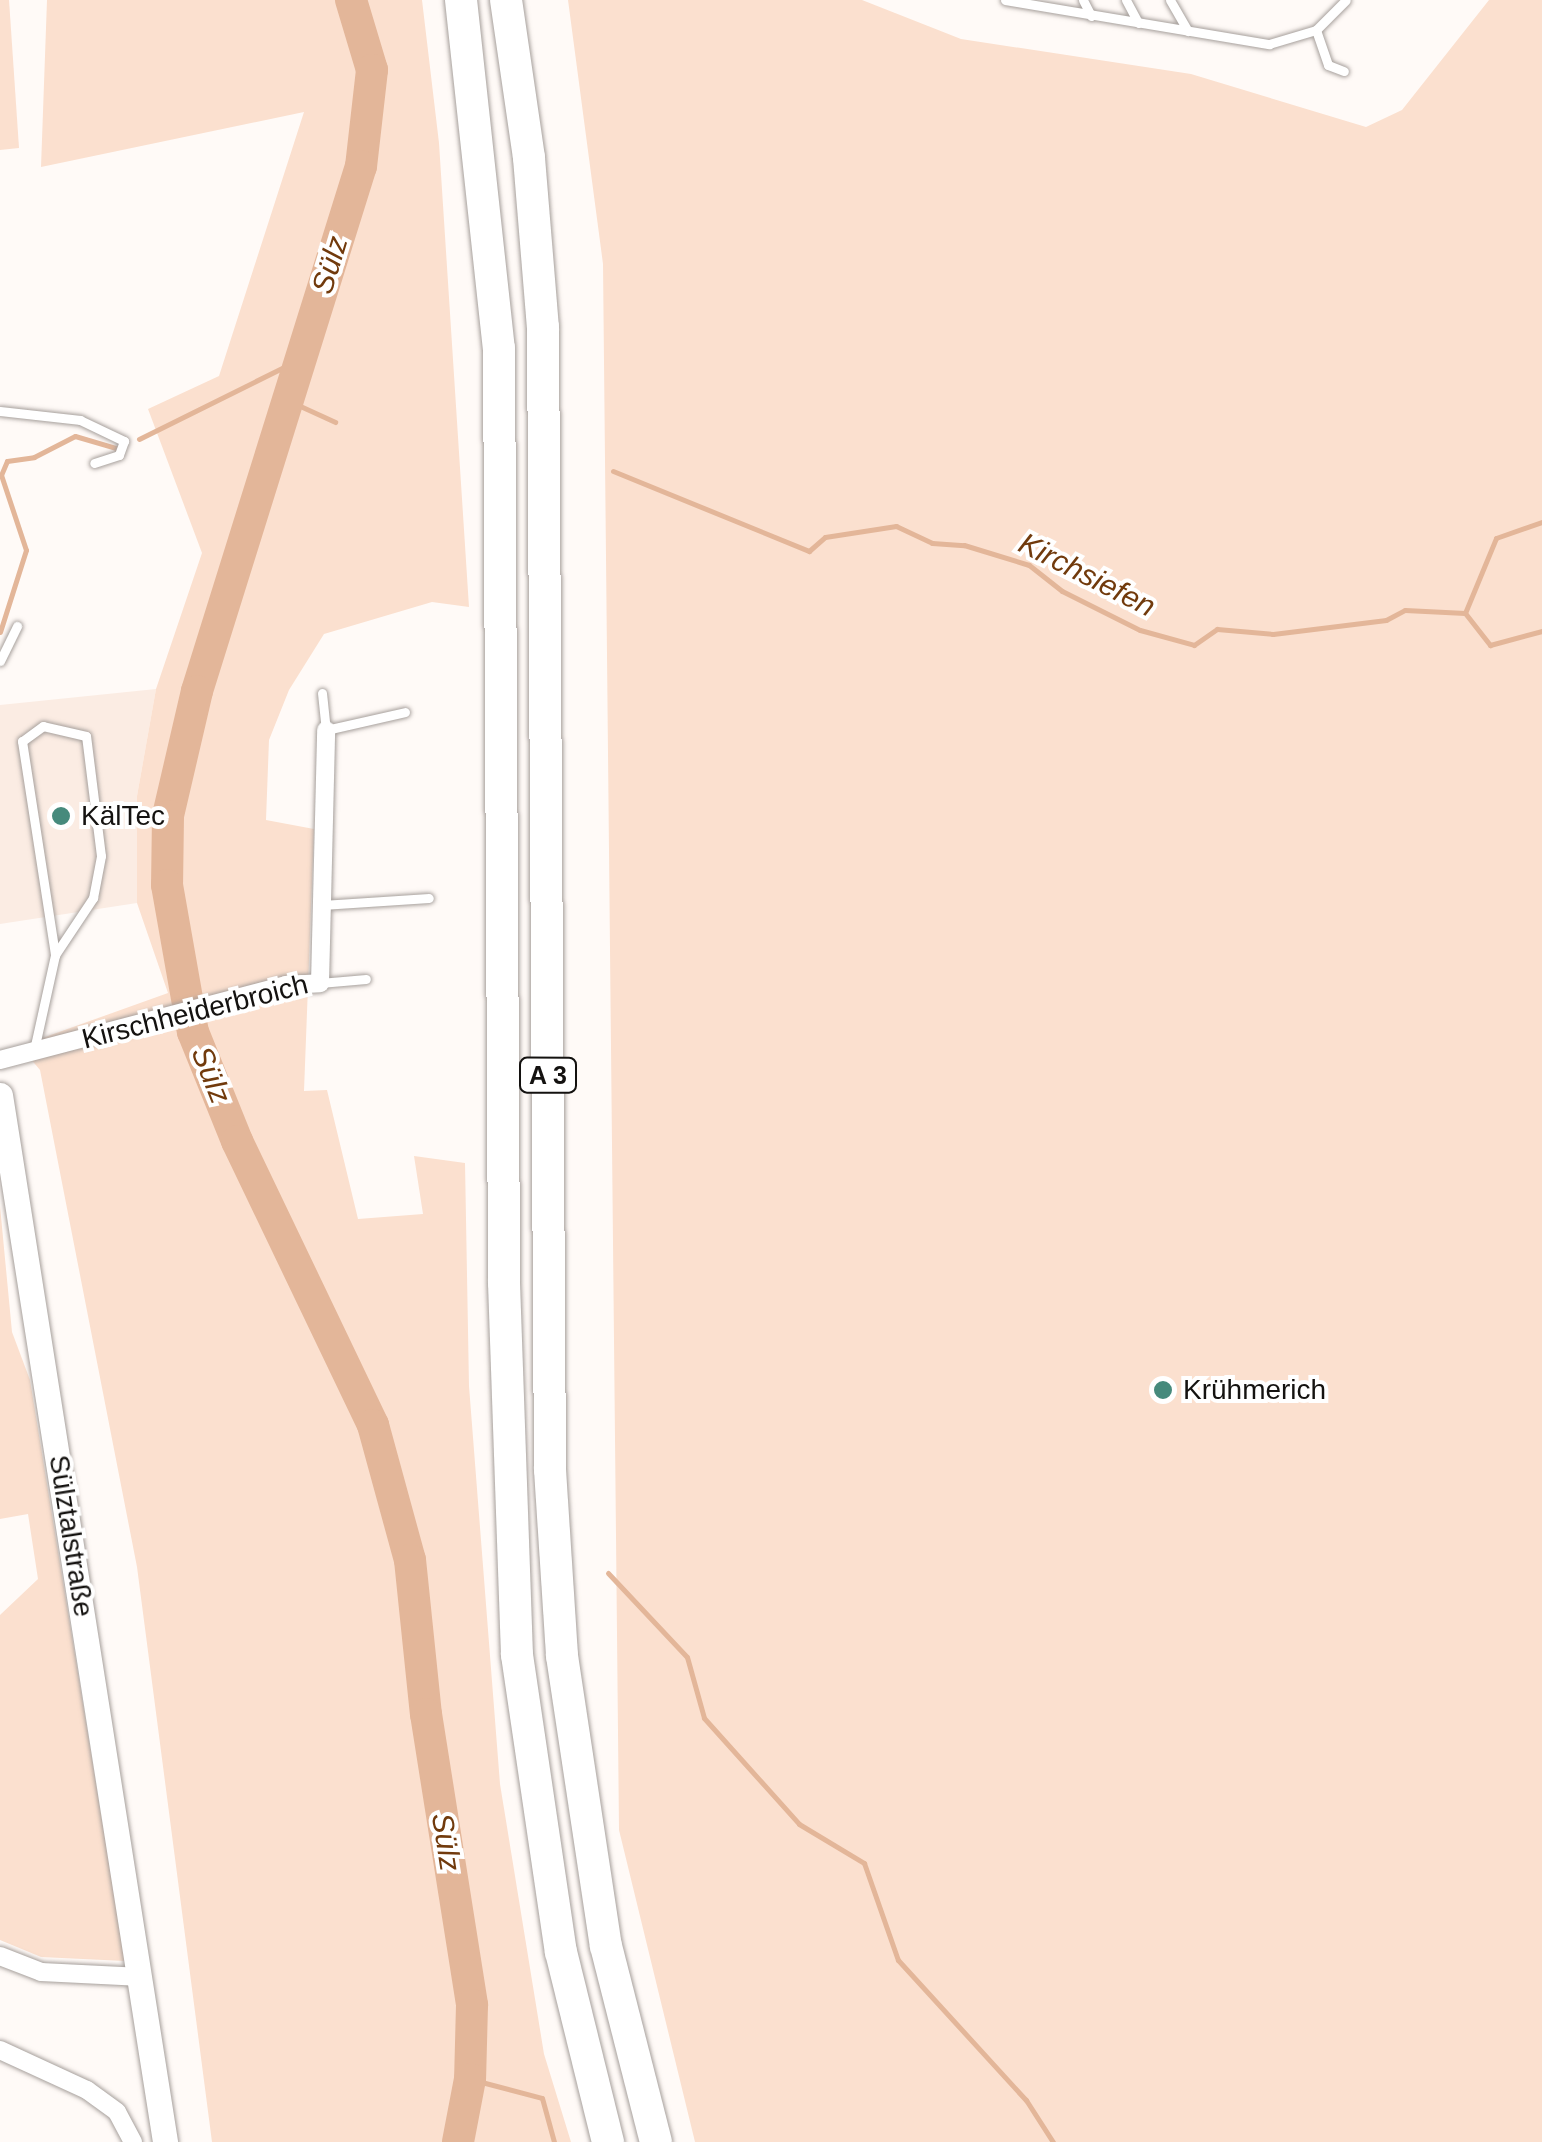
<!DOCTYPE html>
<meta charset="utf-8">
<style>
body{margin:0}
#map{position:relative;width:1542px;height:2142px;overflow:hidden;background:#fffaf7;font-family:Helvetica,sans-serif}
div>[style]{position:absolute}
.built>*{inset:0;background:#fbece3}
.green>*{inset:0;background:#fbe0cf}
.stream>*{height:5px;margin:-2.5px;padding:0 2.5px;transform-origin:2.5px;border-radius:2.5px;background:#e3b699}
.river>*{height:32px;margin:-16px;padding:0 16px;transform-origin:16px;border-radius:16px;background:#e3b699}
.roads{filter:drop-shadow(0 0 2px #a7a09c) drop-shadow(0 0 2px #a7a09c)}
.lane>*{height:9px;margin:-4.5px;padding:0 4.5px;transform-origin:4.5px;border-radius:4.5px;background:#fff}
.street>*{height:18px;margin:-9px;padding:0 9px;transform-origin:9px;border-radius:9px;background:#fff}
.secondary>*{height:25px;margin:-12.5px;padding:0 12.5px;transform-origin:12.5px;border-radius:12.5px;background:#fff}
.highway>*{height:32px;margin:-16px;padding:0 16px;transform-origin:16px;border-radius:16px;background:#fff}
.dots>*{width:28px;height:28px;translate:-50% -50%;box-sizing:border-box;border:5px solid #fff;border-radius:50%}
span{translate:-50% -50%;white-space:nowrap;text-align:center;line-height:1.15;-webkit-text-stroke:8px #fff;paint-order:stroke}
.shield-label span{padding:2px 8px;background:#fff;border:2px solid;border-radius:8px;-webkit-text-stroke-width:0}
.shield-label{font-size:25px;color:#141210;font-weight:700}
.poi-label{font-size:28px;color:#141210}
.left{translate:0 -50%;text-align:left}
.street-label{font-size:28px;color:#141210}
.water-label{font-size:30px;color:#713a0c;font-style:italic}
</style>
<div id="map">
<div class="built">
<div style="clip-path:polygon(156px 689px,137px 796px,137px 903px,0 924px,0 705px)"></div>
</div>
<div class="green">
<div style="clip-path:polygon(0 0,9px 0,19px 148px,0 150px)"></div>
<div style="clip-path:polygon(47px 0,422px 0,439px 143px,469px 607px,432px 602px,324px 634px,289px 690px,269px 740px,266px 820px,314px 829px,304px 1091px,327px 1090px,358px 1219px,423px 1214px,414px 1156px,465px 1163px,469px 1386px,500px 1784px,544px 2054px,571px 2142px,212px 2142px,137px 1567px,40px 1070px,20px 1046px,168px 993px,137px 903px,137px 796px,156px 689px,202px 553px,148px 409px,219px 376px,304px 112px,41px 167px)"></div>
<div style="clip-path:polygon(568px 0,862px 0,961px 39px,1191px 74px,1366px 127px,1402px 110px,1489px 0,1542px 0,1542px 2142px,695px 2142px,619px 1830px,603px 264px)"></div>
<div style="clip-path:polygon(0 1206px,12px 1332px,30px 1380px,125px 1961px,41px 1957px,0 1940px,0 1615px,38px 1579px,28px 1514px,0 1519px)"></div>
</div>
<div class="stream">
<div style="left:287px;top:400px;width:53px;rotate:24.6deg"></div>
<div style="left:139px;top:439px;width:180px;rotate:-26.4deg"></div>
<div style="left:613px;top:471px;width:212px;rotate:22.2deg"></div>
<div style="left:809px;top:551px;width:21px;rotate:-41deg"></div>
<div style="left:825px;top:537px;width:72px;rotate:-8.8deg"></div>
<div style="left:896px;top:526px;width:40px;rotate:25deg"></div>
<div style="left:932px;top:543px;width:32px;rotate:4deg"></div>
<div style="left:964px;top:545px;width:68px;rotate:17.1deg"></div>
<div style="left:1029px;top:565px;width:42px;rotate:38.2deg"></div>
<div style="left:1062px;top:591px;width:87px;rotate:26.6deg"></div>
<div style="left:1140px;top:630px;width:56px;rotate:15.5deg"></div>
<div style="left:1194px;top:645px;width:28px;rotate:-35deg"></div>
<div style="left:1217px;top:629px;width:56px;rotate:5.1deg"></div>
<div style="left:1273px;top:634px;width:114px;rotate:-7.1deg"></div>
<div style="left:1386px;top:620px;width:21px;rotate:-28deg"></div>
<div style="left:1405px;top:610px;width:60px;rotate:2.9deg"></div>
<div style="left:1465px;top:613px;width:41px;rotate:52deg"></div>
<div style="left:1490px;top:645px;width:54px;rotate:-15.1deg"></div>
<div style="left:1465px;top:613px;width:81px;rotate:-67.5deg"></div>
<div style="left:1496px;top:538px;width:49px;rotate:-19.2deg"></div>
<div style="left:0;top:632px;width:86px;rotate:-72.4deg"></div>
<div style="left:26px;top:550px;width:79px;rotate:-108.4deg"></div>
<div style="left:1px;top:475px;width:15px;rotate:-67deg"></div>
<div style="left:7px;top:461px;width:27px;rotate:-8deg"></div>
<div style="left:34px;top:457px;width:46px;rotate:-27.1deg"></div>
<div style="left:75px;top:436px;width:43px;rotate:16.3deg"></div>
<div style="left:608px;top:1573px;width:115px;rotate:46.8deg"></div>
<div style="left:687px;top:1657px;width:63px;rotate:74.4deg"></div>
<div style="left:704px;top:1718px;width:142px;rotate:48.1deg"></div>
<div style="left:799px;top:1824px;width:76px;rotate:31deg"></div>
<div style="left:864px;top:1863px;width:103px;rotate:70.7deg"></div>
<div style="left:898px;top:1960px;width:190px;rotate:47.6deg"></div>
<div style="left:1026px;top:2100px;width:50px;rotate:57.3deg"></div>
<div style="left:470px;top:2079px;width:74px;rotate:14.8deg"></div>
<div style="left:542px;top:2098px;width:46px;rotate:74.7deg"></div>
</div>
<div class="river">
<div style="left:351px;top:0;width:73px;rotate:73.3deg"></div>
<div style="left:372px;top:70px;width:97px;rotate:96.5deg"></div>
<div style="left:361px;top:166px;width:550px;rotate:107.35deg"></div>
<div style="left:197px;top:691px;width:128px;rotate:103.1deg"></div>
<div style="left:168px;top:816px;width:69px;rotate:90.8deg"></div>
<div style="left:167px;top:885px;width:149px;rotate:80deg"></div>
<div style="left:193px;top:1032px;width:118px;rotate:68deg"></div>
<div style="left:237px;top:1141px;width:315px;rotate:64.4deg"></div>
<div style="left:373px;top:1425px;width:140px;rotate:74.7deg"></div>
<div style="left:410px;top:1560px;width:155px;rotate:84.1deg"></div>
<div style="left:426px;top:1714px;width:295px;rotate:81deg"></div>
<div style="left:472px;top:2005px;width:74px;rotate:91.5deg"></div>
<div style="left:470px;top:2079px;width:64px;rotate:100.8deg"></div>
</div>
<div class="roads">
<div class="lane">
<div style="left:1005px;top:0;width:268px;rotate:9.5deg"></div>
<div style="left:1269px;top:44px;width:49px;rotate:-16.6deg"></div>
<div style="left:1316px;top:30px;width:42px;rotate:-45deg"></div>
<div style="left:1083px;top:0;width:18px;rotate:63deg"></div>
<div style="left:1126px;top:0;width:26px;rotate:62deg"></div>
<div style="left:1170px;top:0;width:36px;rotate:60deg"></div>
<div style="left:1316px;top:30px;width:37px;rotate:71deg"></div>
<div style="left:1328px;top:65px;width:17px;rotate:21deg"></div>
<div style="left:0;top:411px;width:81px;rotate:6.4deg"></div>
<div style="left:80px;top:420px;width:49px;rotate:25.5deg"></div>
<div style="left:124px;top:441px;width:15px;rotate:110deg"></div>
<div style="left:119px;top:455px;width:26px;rotate:162deg"></div>
<div style="left:0;top:661px;width:39px;rotate:-64deg"></div>
<div style="left:322px;top:693px;width:37px;rotate:84deg"></div>
<div style="left:326px;top:730px;width:81px;rotate:-12.8deg"></div>
<div style="left:322px;top:905px;width:107px;rotate:-3.7deg"></div>
<div style="left:320px;top:983px;width:46px;rotate:-5deg"></div>
<div style="left:34px;top:1050px;width:97px;rotate:-77.5deg"></div>
<div style="left:55px;top:955px;width:69px;rotate:-56.3deg"></div>
<div style="left:93px;top:898px;width:43px;rotate:-79.2deg"></div>
<div style="left:101px;top:856px;width:121px;rotate:-97.1deg"></div>
<div style="left:86px;top:736px;width:44px;rotate:-166.9deg"></div>
<div style="left:43px;top:726px;width:26px;rotate:144deg"></div>
<div style="left:22px;top:741px;width:217px;rotate:81.2deg"></div>
</div>
<div class="street">
<div style="left:0;top:1060px;width:296px;rotate:-14.7deg"></div>
<div style="left:286px;top:985px;width:34px;rotate:-3deg"></div>
<div style="left:320px;top:983px;width:253px;rotate:-88.6deg"></div>
<div style="left:0;top:1956px;width:44px;rotate:21.3deg"></div>
<div style="left:41px;top:1972px;width:101px;rotate:2.8deg"></div>
<div style="left:0;top:2050px;width:96px;rotate:24.7deg"></div>
<div style="left:87px;top:2090px;width:37px;rotate:36deg"></div>
<div style="left:117px;top:2112px;width:34px;rotate:62deg"></div>
</div>
<div class="secondary">
<div style="left:0;top:1095px;width:1060px;rotate:81.04deg"></div>
</div>
<div class="highway">
<div style="left:461px;top:0;width:350px;rotate:83.8deg"></div>
<div style="left:499px;top:348px;width:935px;rotate:89.69deg"></div>
<div style="left:504px;top:1283px;width:372px;rotate:88deg"></div>
<div style="left:517px;top:1655px;width:300px;rotate:81.6deg"></div>
<div style="left:561px;top:1952px;width:196px;rotate:76.1deg"></div>
<div style="left:506px;top:0;width:160px;rotate:81.7deg"></div>
<div style="left:529px;top:158px;width:170px;rotate:85.3deg"></div>
<div style="left:543px;top:327px;width:1143px;rotate:89.65deg"></div>
<div style="left:550px;top:1470px;width:186px;rotate:86.3deg"></div>
<div style="left:562px;top:1656px;width:293px;rotate:81.4deg"></div>
<div style="left:606px;top:1946px;width:202px;rotate:75.7deg"></div>
</div>
</div>
<div class="dots">
<div style="left:61px;top:816px;background:#468a7c"></div>
<div style="left:1163px;top:1390px;background:#468a7c"></div>
</div>
<div class="shield-label">
<span style="left:548px;top:1075px">A 3</span>
</div>
<div class="poi-label">
<span class="left" style="left:81px;top:816px">KälTec</span>
<span class="left" style="left:1183px;top:1390px">Krühmerich</span>
</div>
<div class="street-label">
<span style="left:195px;top:1012px;rotate:-14deg">Kirschheiderbroich</span>
<span style="left:71px;top:1536px;rotate:81deg">Sülztalstraße</span>
</div>
<div class="water-label">
<span style="left:330px;top:265px;rotate:-73deg">Sülz</span>
<span style="left:1087px;top:575px;rotate:27deg">Kirchsiefen</span>
<span style="left:211px;top:1075px;rotate:68deg">Sülz</span>
<span style="left:446px;top:1842px;rotate:81deg">Sülz</span>
</div>
</div>
